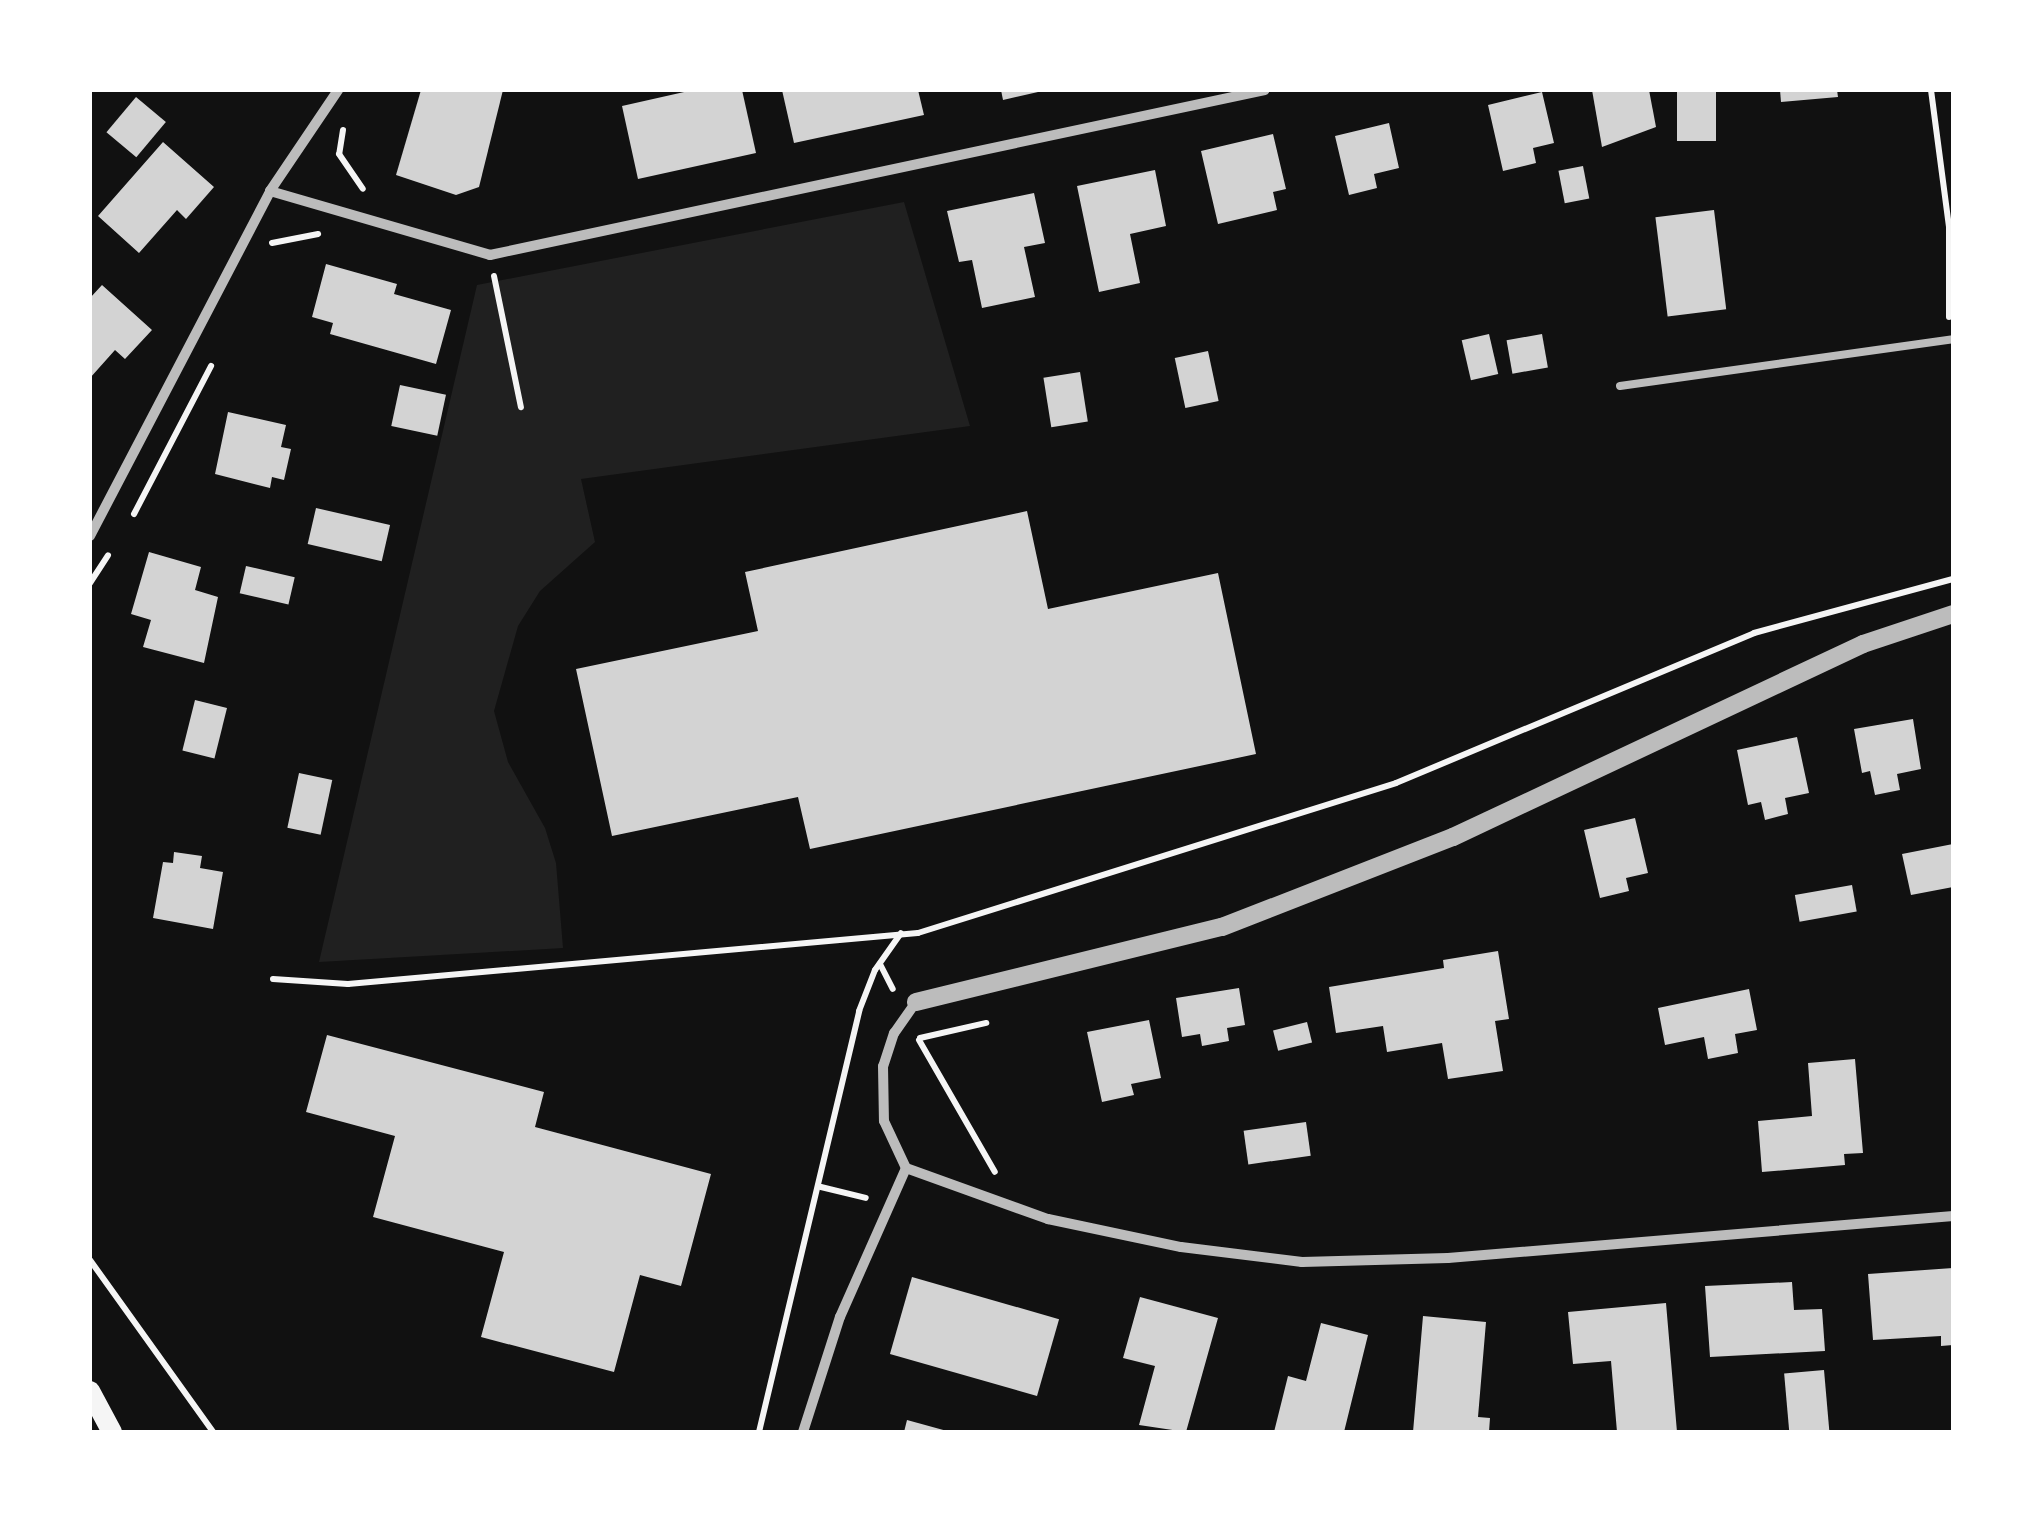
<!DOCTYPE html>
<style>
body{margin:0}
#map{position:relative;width:2043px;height:1522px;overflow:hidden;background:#111;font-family:Commissioner,sans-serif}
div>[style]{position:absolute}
.green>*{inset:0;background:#202020}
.building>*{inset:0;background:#d3d3d3;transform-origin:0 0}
.path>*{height:6px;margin:-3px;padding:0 3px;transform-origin:3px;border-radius:3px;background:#f5f5f5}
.service>*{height:8px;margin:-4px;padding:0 4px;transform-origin:4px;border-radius:4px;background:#bcbcbc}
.minor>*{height:10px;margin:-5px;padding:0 5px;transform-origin:5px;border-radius:5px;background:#bcbcbc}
.tertiary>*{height:18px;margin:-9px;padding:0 9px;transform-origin:9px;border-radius:9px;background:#bcbcbc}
.secondary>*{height:20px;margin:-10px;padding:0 10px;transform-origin:10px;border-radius:10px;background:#f5f5f5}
span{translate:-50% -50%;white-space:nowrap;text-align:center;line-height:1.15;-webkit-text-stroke:9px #fff;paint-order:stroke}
.frame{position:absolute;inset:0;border:92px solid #fff;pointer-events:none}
</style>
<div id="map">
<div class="green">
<div style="clip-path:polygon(904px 202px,970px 426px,581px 479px,595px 542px,540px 591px,518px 626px,494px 711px,508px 762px,545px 828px,556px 863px,563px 948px,319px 962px,477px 285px)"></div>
</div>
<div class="building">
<div style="clip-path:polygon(421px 90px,503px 90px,479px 187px,456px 195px,396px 175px)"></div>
<div style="clip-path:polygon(693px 90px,742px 90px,756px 153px,638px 179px,622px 106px)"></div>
<div style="clip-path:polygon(782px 90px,918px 90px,924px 115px,794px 143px)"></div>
<div style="clip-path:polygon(1001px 90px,1038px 90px,1038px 92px,1003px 100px)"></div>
<div style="clip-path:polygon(1592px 90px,1649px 90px,1656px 127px,1602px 147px)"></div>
<div style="left:1677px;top:90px;width:39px;height:51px"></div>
<div style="clip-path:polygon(1780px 90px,1837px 90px,1838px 97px,1781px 102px)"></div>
<div style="clip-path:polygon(1542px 92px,1554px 143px,1533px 148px,1536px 163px,1503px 171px,1488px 105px)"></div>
<div style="left:136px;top:97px;width:39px;height:46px;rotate:40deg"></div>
<div style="clip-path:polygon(1389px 123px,1399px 168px,1374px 174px,1377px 188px,1349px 195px,1335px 136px)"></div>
<div style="clip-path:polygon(1273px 134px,1286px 189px,1273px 192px,1277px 210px,1218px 224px,1201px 151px)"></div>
<div style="clip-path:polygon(163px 142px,214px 187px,186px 219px,177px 210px,139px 253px,98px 216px)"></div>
<div style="left:1583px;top:166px;width:33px;height:25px;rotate:79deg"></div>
<div style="clip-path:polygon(1155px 170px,1166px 226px,1130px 234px,1140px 283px,1099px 292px,1077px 186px)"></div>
<div style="clip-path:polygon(1034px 193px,1045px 243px,1024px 247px,1035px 297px,982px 308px,972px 260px,959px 262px,947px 211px)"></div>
<div style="left:1714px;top:210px;width:100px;height:59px;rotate:83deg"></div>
<div style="clip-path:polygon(326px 264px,397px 284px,394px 294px,451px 310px,436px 364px,330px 334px,333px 323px,312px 317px)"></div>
<div style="clip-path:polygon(102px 285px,152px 330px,125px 359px,115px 350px,90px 378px,90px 298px)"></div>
<div style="left:1489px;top:334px;width:41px;height:28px;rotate:77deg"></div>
<div style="left:1542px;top:334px;width:34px;height:36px;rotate:80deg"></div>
<div style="left:1208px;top:351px;width:51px;height:34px;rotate:78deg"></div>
<div style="left:1080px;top:372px;width:50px;height:37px;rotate:81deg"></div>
<div style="left:400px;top:385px;width:47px;height:42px;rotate:12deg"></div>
<div style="clip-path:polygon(228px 412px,286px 425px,281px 447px,291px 449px,284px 480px,272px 477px,270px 488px,215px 474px)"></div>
<div style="left:316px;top:508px;width:76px;height:37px;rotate:13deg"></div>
<div style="clip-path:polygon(1027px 511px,1048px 609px,1218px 573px,1256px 754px,810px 849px,798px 797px,612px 836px,576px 669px,758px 631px,745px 572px)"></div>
<div style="clip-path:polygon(149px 552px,201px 567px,195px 590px,218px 597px,204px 663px,143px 647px,151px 620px,131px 614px)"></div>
<div style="left:246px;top:566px;width:50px;height:28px;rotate:13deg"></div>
<div style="left:195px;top:700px;width:33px;height:52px;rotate:14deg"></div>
<div style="clip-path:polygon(1913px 719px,1921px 769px,1897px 774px,1900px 790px,1875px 795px,1870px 771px,1862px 773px,1854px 729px)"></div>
<div style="clip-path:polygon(1797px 737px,1809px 793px,1785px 798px,1788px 814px,1765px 820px,1761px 802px,1748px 805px,1737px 750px)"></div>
<div style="left:299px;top:773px;width:34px;height:56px;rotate:12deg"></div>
<div style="clip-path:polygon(1635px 818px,1648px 873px,1626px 878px,1629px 891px,1600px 898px,1584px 830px)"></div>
<div style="clip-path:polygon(1953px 844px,1953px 887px,1911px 895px,1902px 854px)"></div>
<div style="clip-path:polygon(174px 852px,202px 856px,200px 868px,223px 872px,213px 929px,153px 918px,163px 862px,173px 863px)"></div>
<div style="left:1852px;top:885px;width:27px;height:58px;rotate:80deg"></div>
<div style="clip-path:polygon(1498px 951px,1509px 1019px,1495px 1021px,1503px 1071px,1448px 1079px,1442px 1043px,1387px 1052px,1383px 1026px,1336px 1033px,1329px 987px,1444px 968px,1443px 960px)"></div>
<div style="clip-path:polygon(1239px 988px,1245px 1025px,1227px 1028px,1229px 1041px,1202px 1046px,1200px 1034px,1182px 1037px,1176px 998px)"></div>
<div style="clip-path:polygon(1749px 989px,1757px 1030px,1735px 1034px,1738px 1053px,1708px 1059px,1704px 1037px,1665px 1045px,1658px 1008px)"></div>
<div style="clip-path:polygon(1149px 1020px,1161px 1078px,1131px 1084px,1134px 1095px,1102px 1102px,1087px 1032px)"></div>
<div style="left:1307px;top:1022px;width:21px;height:35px;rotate:76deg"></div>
<div style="clip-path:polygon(327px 1035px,544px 1092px,535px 1127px,711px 1174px,681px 1286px,640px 1275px,614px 1372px,481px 1337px,504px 1252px,373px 1217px,395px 1136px,306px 1112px)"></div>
<div style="clip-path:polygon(1855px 1059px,1863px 1153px,1844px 1154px,1845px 1165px,1762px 1172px,1758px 1121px,1812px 1116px,1808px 1063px)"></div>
<div style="left:1306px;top:1122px;width:34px;height:63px;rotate:82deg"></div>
<div style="clip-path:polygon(1953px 1268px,1953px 1345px,1941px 1346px,1941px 1336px,1873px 1340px,1868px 1274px)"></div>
<div style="left:912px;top:1277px;width:153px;height:80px;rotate:16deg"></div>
<div style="clip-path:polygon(1792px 1282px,1794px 1310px,1822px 1309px,1825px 1351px,1710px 1357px,1705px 1286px)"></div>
<div style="clip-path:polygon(1140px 1297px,1218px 1318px,1186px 1432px,1139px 1425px,1155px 1366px,1123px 1358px)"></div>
<div style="clip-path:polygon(1666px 1303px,1677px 1432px,1617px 1432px,1611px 1361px,1573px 1364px,1568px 1312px)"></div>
<div style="clip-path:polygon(1423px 1316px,1486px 1322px,1478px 1417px,1490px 1418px,1489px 1432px,1413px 1432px)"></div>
<div style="clip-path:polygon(1321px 1323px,1368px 1335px,1344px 1432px,1274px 1432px,1288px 1376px,1306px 1381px)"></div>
<div style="left:1824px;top:1370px;width:62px;height:40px;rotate:85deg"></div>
<div style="clip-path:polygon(907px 1420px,947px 1431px,947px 1432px,904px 1432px)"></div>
</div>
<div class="path">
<div style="left:1931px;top:90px;width:138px;rotate:82.5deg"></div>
<div style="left:1949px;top:227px;width:90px;rotate:90deg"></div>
<div style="left:343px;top:130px;width:24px;rotate:99deg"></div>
<div style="left:339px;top:154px;width:42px;rotate:55.6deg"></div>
<div style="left:272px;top:243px;width:47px;rotate:-11.1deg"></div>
<div style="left:494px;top:276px;width:134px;rotate:78.4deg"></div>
<div style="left:134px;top:514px;width:167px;rotate:-62.5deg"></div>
<div style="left:90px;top:583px;width:33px;rotate:-57deg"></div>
<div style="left:880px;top:964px;width:28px;rotate:63deg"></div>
<div style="left:273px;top:979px;width:75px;rotate:3.8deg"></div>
<div style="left:348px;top:984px;width:572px;rotate:-5.11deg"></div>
<div style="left:918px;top:933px;width:501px;rotate:-17.42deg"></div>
<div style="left:1396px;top:783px;width:388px;rotate:-22.7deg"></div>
<div style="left:1754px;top:633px;width:206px;rotate:-15.2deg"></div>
<div style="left:920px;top:1038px;width:68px;rotate:-12.8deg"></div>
<div style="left:919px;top:1040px;width:152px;rotate:60.1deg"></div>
<div style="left:821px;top:1187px;width:46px;rotate:13.7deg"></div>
<div style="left:90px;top:1260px;width:211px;rotate:54.4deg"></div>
<div style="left:759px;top:1432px;width:433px;rotate:-76.6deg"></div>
<div style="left:859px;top:1011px;width:44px;rotate:-68.7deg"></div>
<div style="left:875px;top:970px;width:45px;rotate:-54.9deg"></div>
</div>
<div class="service">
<div style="left:1620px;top:386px;width:336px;rotate:-8deg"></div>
</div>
<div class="minor">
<div style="left:270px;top:191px;width:229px;rotate:16.2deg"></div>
<div style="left:490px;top:255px;width:792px;rotate:-12.02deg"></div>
<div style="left:90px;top:536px;width:389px;rotate:-62.4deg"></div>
<div style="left:270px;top:191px;width:122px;rotate:-56deg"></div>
<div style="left:916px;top:1002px;width:38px;rotate:125deg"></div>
<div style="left:894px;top:1033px;width:35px;rotate:108deg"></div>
<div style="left:883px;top:1066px;width:55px;rotate:89deg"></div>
<div style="left:884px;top:1121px;width:52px;rotate:64.9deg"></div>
<div style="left:906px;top:1168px;width:151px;rotate:19.8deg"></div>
<div style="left:1048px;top:1219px;width:136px;rotate:11.9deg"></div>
<div style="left:1181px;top:1247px;width:122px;rotate:7.1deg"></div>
<div style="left:1302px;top:1262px;width:146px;rotate:-1.6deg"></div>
<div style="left:1448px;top:1258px;width:507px;rotate:-4.75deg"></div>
<div style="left:803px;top:1432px;width:121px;rotate:-72.2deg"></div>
<div style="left:840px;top:1317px;width:163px;rotate:-66.1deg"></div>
</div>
<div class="tertiary">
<div style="left:916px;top:1002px;width:315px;rotate:-13.8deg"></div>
<div style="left:1222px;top:927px;width:248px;rotate:-21.3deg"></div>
<div style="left:1453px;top:837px;width:453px;rotate:-25.2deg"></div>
<div style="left:1863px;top:644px;width:95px;rotate:-18.4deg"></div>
</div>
<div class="secondary">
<div style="left:90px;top:1391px;width:47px;rotate:61.8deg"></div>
</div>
<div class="frame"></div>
</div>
